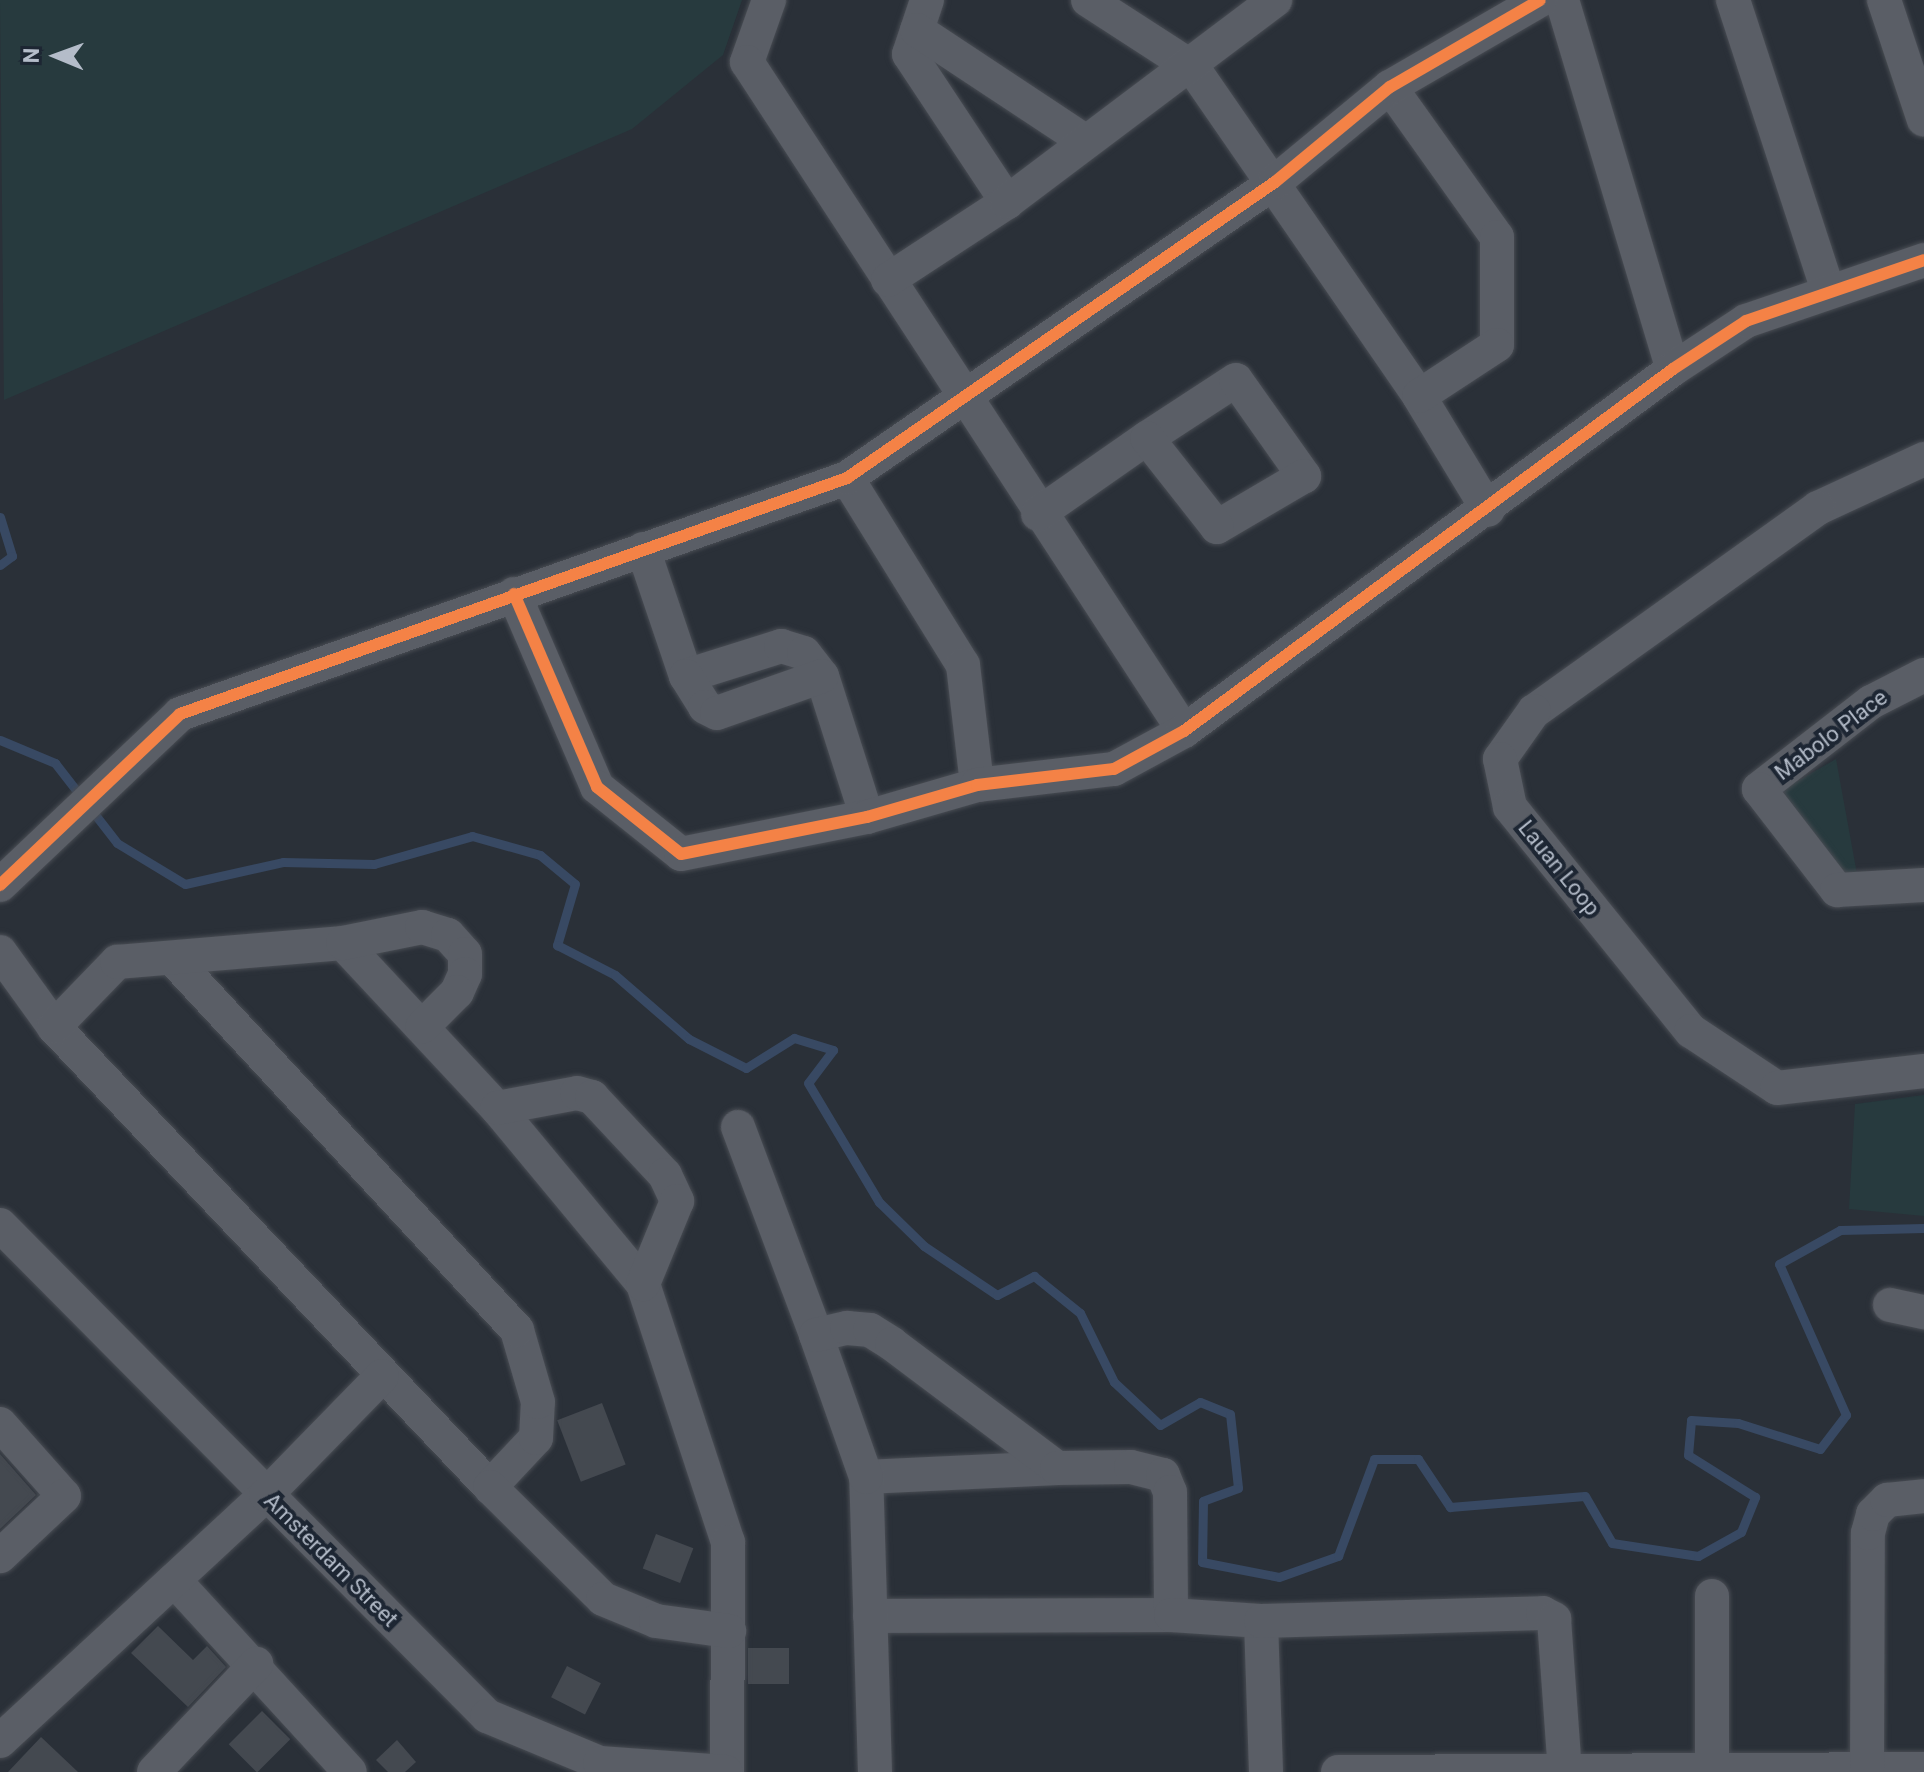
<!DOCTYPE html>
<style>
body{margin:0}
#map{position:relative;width:1924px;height:1772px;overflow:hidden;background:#2a3038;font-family:Roboto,sans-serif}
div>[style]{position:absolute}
.green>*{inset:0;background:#273a3e}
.stream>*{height:9px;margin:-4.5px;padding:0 4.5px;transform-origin:4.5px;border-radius:4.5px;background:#384963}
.building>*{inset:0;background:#444950;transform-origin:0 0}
.roads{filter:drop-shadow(0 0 2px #484c53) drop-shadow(0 0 2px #484c53)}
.minor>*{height:34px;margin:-17px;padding:0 17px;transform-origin:17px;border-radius:17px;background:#5a5e66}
.cycleway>*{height:12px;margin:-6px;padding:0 6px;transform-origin:6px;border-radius:6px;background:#f48246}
span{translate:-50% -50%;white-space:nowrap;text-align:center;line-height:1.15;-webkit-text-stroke:8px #1d2633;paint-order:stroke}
.street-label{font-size:22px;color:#b4bcc9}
.north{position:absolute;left:16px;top:16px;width:80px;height:80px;-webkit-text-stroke:6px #1d2633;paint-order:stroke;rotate:271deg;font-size:22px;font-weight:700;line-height:32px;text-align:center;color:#b4bcc9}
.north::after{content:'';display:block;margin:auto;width:28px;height:36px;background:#b4bcc9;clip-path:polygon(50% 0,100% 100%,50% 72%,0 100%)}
</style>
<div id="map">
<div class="green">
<div style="clip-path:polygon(0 0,742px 0,723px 55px,632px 129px,4px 400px)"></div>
<div style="clip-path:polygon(1836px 759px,1857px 874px,1838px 877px,1782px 790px)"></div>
<div style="clip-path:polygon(1924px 1095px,1924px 1216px,1849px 1209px,1855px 1104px)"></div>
</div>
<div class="stream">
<div style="left:0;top:517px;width:41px;rotate:72.9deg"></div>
<div style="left:12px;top:556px;width:15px;rotate:143deg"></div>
<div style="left:0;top:740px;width:60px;rotate:22.7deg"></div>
<div style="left:55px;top:763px;width:101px;rotate:52.2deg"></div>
<div style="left:117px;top:843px;width:79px;rotate:31.1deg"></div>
<div style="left:185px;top:884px;width:100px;rotate:-12.7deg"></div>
<div style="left:283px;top:862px;width:91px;rotate:1.3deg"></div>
<div style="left:374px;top:864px;width:102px;rotate:-15.9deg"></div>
<div style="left:472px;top:836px;width:71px;rotate:15.6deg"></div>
<div style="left:540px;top:855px;width:45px;rotate:39.6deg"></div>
<div style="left:575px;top:884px;width:64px;rotate:106.4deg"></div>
<div style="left:557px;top:945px;width:65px;rotate:27.3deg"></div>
<div style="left:615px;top:975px;width:98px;rotate:40.9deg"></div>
<div style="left:689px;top:1039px;width:64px;rotate:27deg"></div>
<div style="left:746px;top:1068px;width:57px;rotate:-32deg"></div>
<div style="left:794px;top:1038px;width:41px;rotate:17.1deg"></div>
<div style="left:833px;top:1050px;width:41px;rotate:127.1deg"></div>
<div style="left:808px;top:1083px;width:139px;rotate:59.2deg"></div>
<div style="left:879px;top:1202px;width:63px;rotate:44.4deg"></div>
<div style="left:924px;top:1246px;width:88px;rotate:33.9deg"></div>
<div style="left:997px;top:1295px;width:42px;rotate:-27.2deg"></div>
<div style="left:1034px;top:1276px;width:59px;rotate:38.8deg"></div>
<div style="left:1080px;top:1313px;width:77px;rotate:63.8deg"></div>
<div style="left:1114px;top:1382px;width:63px;rotate:43.1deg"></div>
<div style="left:1160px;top:1425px;width:46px;rotate:-29.9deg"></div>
<div style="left:1200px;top:1402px;width:32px;rotate:22deg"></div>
<div style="left:1230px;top:1414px;width:74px;rotate:83.8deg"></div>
<div style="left:1238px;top:1488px;width:37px;rotate:160deg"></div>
<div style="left:1203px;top:1501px;width:61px;rotate:90.9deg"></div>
<div style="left:1202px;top:1562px;width:78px;rotate:11deg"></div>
<div style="left:1279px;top:1577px;width:63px;rotate:-19.6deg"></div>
<div style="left:1338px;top:1556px;width:103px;rotate:-69.6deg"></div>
<div style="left:1374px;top:1459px;width:44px"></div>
<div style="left:1418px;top:1459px;width:58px;rotate:56.3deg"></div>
<div style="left:1450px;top:1507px;width:135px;rotate:-4.7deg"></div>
<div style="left:1585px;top:1496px;width:54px;rotate:60.1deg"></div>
<div style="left:1612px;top:1543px;width:87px;rotate:8.6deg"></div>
<div style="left:1698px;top:1556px;width:49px;rotate:-29.2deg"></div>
<div style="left:1741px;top:1532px;width:38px;rotate:-68deg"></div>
<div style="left:1755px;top:1497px;width:79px;rotate:-147.9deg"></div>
<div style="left:1688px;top:1455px;width:35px;rotate:-85deg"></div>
<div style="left:1691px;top:1420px;width:47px;rotate:3.7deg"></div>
<div style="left:1738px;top:1423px;width:86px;rotate:17.6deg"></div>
<div style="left:1820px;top:1449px;width:43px;rotate:-52.6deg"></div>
<div style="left:1846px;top:1415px;width:165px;rotate:-113.9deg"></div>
<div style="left:1779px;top:1264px;width:70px;rotate:-29.1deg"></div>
<div style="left:1840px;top:1230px;width:84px;rotate:-1.4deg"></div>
</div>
<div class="building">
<div style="left:602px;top:1403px;width:66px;height:48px;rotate:69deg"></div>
<div style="clip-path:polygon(0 1454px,36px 1495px,0 1529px)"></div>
<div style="left:656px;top:1534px;width:40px;height:37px;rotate:21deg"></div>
<div style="clip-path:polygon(158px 1626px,193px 1660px,207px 1646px,226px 1667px,188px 1707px,131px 1653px)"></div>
<div style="left:748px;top:1648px;width:41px;height:36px"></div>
<div style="left:567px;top:1666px;width:38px;height:35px;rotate:27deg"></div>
<div style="left:262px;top:1711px;width:40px;height:47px;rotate:45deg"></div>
<div style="clip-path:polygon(41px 1737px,78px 1772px,8px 1772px)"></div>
<div style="clip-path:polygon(397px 1740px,416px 1762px,405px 1772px,388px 1772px,376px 1760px)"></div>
</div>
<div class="roads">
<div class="minor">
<div style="left:769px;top:0;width:66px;rotate:109.5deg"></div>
<div style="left:747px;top:62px;width:799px;rotate:56.85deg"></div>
<div style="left:927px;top:0;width:57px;rotate:108.4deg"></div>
<div style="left:909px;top:54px;width:178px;rotate:56.5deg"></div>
<div style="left:1088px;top:0;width:125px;rotate:32.9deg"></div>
<div style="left:1193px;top:68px;width:398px;rotate:55.4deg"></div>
<div style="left:1419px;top:396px;width:133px;rotate:58.8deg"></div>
<div style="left:1562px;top:0;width:385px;rotate:73.3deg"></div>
<div style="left:1733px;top:0;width:305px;rotate:71.9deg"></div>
<div style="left:1884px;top:0;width:126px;rotate:71.6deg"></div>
<div style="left:917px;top:30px;width:201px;rotate:33.5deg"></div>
<div style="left:1390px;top:87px;width:184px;rotate:54.5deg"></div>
<div style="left:1497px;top:237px;width:108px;rotate:90deg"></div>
<div style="left:1497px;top:345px;width:93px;rotate:146.8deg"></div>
<div style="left:888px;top:280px;width:142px;rotate:-33.2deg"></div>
<div style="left:1007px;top:202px;width:336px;rotate:-37deg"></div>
<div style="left:1924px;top:459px;width:117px;rotate:155.2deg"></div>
<div style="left:1818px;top:508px;width:349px;rotate:144.4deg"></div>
<div style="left:1534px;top:711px;width:59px;rotate:125.3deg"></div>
<div style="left:1500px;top:759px;width:49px;rotate:78.2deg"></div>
<div style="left:1510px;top:807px;width:288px;rotate:51.1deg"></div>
<div style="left:1691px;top:1031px;width:103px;rotate:33.5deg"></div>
<div style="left:1777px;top:1088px;width:148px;rotate:-6.6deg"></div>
<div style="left:847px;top:478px;width:220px;rotate:58.2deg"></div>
<div style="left:963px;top:665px;width:121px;rotate:83.3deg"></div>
<div style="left:1038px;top:514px;width:133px;rotate:-34.9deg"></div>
<div style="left:1147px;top:438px;width:106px;rotate:-33.1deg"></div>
<div style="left:1236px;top:380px;width:118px;rotate:54.7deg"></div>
<div style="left:1304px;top:476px;width:101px;rotate:149.6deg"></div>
<div style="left:1217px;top:527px;width:113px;rotate:-128.2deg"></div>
<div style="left:643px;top:549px;width:134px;rotate:71.3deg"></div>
<div style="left:686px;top:676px;width:100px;rotate:-17.5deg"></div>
<div style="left:781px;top:646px;width:24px;rotate:17deg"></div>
<div style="left:804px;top:653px;width:29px;rotate:52deg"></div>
<div style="left:822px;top:676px;width:148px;rotate:72.3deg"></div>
<div style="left:514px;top:594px;width:210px;rotate:66.7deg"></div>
<div style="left:597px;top:787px;width:107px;rotate:38.6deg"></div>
<div style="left:681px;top:854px;width:190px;rotate:-11.3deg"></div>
<div style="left:867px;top:817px;width:115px;rotate:-16.2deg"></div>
<div style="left:977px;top:785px;width:138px;rotate:-6.7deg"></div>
<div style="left:1114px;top:769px;width:80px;rotate:-28.5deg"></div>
<div style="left:1184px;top:731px;width:608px;rotate:-36.51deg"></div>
<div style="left:1673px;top:369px;width:87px;rotate:-33.3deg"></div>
<div style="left:1746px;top:321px;width:188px;rotate:-18.9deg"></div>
<div style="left:1924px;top:675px;width:59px;rotate:153deg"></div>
<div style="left:1871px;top:702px;width:142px;rotate:142.2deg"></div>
<div style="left:1759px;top:789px;width:128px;rotate:52.3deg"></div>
<div style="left:1837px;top:890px;width:87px;rotate:-3.3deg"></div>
<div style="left:686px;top:676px;width:36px;rotate:58deg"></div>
<div style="left:705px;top:707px;width:13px;rotate:27deg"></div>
<div style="left:717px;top:713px;width:111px;rotate:-19.4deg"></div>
<div style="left:0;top:885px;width:248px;rotate:-43.5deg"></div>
<div style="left:180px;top:714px;width:708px;rotate:-19.48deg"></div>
<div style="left:847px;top:478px;width:520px;rotate:-34.67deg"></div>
<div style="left:1275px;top:182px;width:149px;rotate:-39.6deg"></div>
<div style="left:1390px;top:87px;width:173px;rotate:-30.1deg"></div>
<div style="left:343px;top:943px;width:226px;rotate:47deg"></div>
<div style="left:497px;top:1108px;width:229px;rotate:50.3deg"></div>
<div style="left:643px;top:1284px;width:272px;rotate:71.8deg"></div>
<div style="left:728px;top:1542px;width:230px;rotate:90.2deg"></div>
<div style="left:0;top:952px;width:92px;rotate:54.2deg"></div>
<div style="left:54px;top:1027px;width:634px;rotate:46.53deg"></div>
<div style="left:490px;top:1487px;width:67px;rotate:-46.8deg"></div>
<div style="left:536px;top:1438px;width:36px;rotate:-87deg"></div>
<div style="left:538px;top:1402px;width:75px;rotate:-106.3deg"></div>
<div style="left:517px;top:1330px;width:507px;rotate:-132.84deg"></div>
<div style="left:54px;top:1027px;width:91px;rotate:-45.9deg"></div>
<div style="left:117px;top:962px;width:227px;rotate:-4.8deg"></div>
<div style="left:343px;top:943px;width:81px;rotate:-11.4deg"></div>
<div style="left:422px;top:927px;width:27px;rotate:17deg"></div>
<div style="left:448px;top:935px;width:25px;rotate:48deg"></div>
<div style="left:465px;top:954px;width:20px;rotate:90deg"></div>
<div style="left:465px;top:974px;width:20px;rotate:114deg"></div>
<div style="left:457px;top:992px;width:49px;rotate:135deg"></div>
<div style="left:497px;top:1108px;width:81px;rotate:-10.6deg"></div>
<div style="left:577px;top:1093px;width:16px;rotate:15deg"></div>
<div style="left:592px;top:1097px;width:107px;rotate:46.9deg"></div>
<div style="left:665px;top:1175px;width:29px;rotate:65deg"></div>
<div style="left:677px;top:1201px;width:90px;rotate:112.3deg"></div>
<div style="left:738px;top:1127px;width:222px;rotate:69.4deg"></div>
<div style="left:0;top:1225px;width:692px;rotate:45.23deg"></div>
<div style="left:487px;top:1716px;width:122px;rotate:22.6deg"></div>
<div style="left:600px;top:1763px;width:126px;rotate:4.1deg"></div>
<div style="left:1890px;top:1305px;width:35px;rotate:12deg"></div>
<div style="left:0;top:1424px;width:96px;rotate:48.4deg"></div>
<div style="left:64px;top:1496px;width:88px;rotate:136.8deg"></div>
<div style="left:866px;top:1477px;width:191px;rotate:-2.7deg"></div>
<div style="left:490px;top:1487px;width:159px;rotate:44.7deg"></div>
<div style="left:603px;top:1599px;width:57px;rotate:22.5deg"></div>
<div style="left:656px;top:1621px;width:74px;rotate:7.8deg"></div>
<div style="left:174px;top:1580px;width:260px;rotate:47.5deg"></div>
<div style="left:870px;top:1616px;width:301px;rotate:-0.2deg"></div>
<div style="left:1261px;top:1621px;width:151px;rotate:88.1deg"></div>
<div style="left:0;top:1741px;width:362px;rotate:-42.8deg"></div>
<div style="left:266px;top:1495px;width:166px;rotate:-45.7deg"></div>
<div style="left:154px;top:1772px;width:149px;rotate:-46.6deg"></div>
<div style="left:875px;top:1772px;width:295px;rotate:-91.7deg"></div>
<div style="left:866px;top:1477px;width:151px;rotate:-109.4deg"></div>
<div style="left:816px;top:1335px;width:32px;rotate:-13deg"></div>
<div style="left:847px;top:1328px;width:23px;rotate:5deg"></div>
<div style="left:870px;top:1330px;width:26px;rotate:32deg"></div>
<div style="left:892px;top:1344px;width:206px;rotate:36.9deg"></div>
<div style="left:1057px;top:1468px;width:74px;rotate:-0.8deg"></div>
<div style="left:1131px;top:1467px;width:33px;rotate:14deg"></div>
<div style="left:1163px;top:1475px;width:18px;rotate:68deg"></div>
<div style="left:1170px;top:1492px;width:123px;rotate:89.5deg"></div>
<div style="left:1171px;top:1615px;width:90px;rotate:3.8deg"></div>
<div style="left:1261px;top:1621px;width:282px;rotate:-1.6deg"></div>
<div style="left:1543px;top:1613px;width:13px;rotate:29deg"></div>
<div style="left:1554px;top:1619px;width:153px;rotate:85.9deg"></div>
<div style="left:1338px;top:1772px;width:586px;rotate:-0.29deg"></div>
<div style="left:1712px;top:1772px;width:176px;rotate:-90deg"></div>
<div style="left:1867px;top:1772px;width:239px;rotate:-89.8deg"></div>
<div style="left:1868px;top:1533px;width:20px;rotate:-75deg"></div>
<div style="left:1873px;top:1514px;width:20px;rotate:-45deg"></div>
<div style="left:1887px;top:1500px;width:37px;rotate:-6deg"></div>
</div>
</div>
<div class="cycleway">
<div style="left:514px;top:594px;width:210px;rotate:66.7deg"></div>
<div style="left:597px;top:787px;width:107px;rotate:38.6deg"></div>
<div style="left:681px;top:854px;width:190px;rotate:-11.3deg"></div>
<div style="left:867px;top:817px;width:115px;rotate:-16.2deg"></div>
<div style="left:977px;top:785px;width:138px;rotate:-6.7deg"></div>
<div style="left:1114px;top:769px;width:80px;rotate:-28.5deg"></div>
<div style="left:1184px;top:731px;width:608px;rotate:-36.51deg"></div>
<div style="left:1673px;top:369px;width:87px;rotate:-33.3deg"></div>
<div style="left:1746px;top:321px;width:188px;rotate:-18.9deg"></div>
<div style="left:0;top:885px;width:248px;rotate:-43.5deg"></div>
<div style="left:180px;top:714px;width:708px;rotate:-19.48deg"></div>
<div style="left:847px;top:478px;width:520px;rotate:-34.67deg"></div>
<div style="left:1275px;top:182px;width:149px;rotate:-39.6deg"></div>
<div style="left:1390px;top:87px;width:173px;rotate:-30.1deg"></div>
</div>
<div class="street-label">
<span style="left:1831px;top:735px;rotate:-37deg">Mabolo Place</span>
<span style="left:1559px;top:868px;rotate:51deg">Lauan Loop</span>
<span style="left:331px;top:1560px;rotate:45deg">Amsterdam Street</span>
</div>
<div class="north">N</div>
</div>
